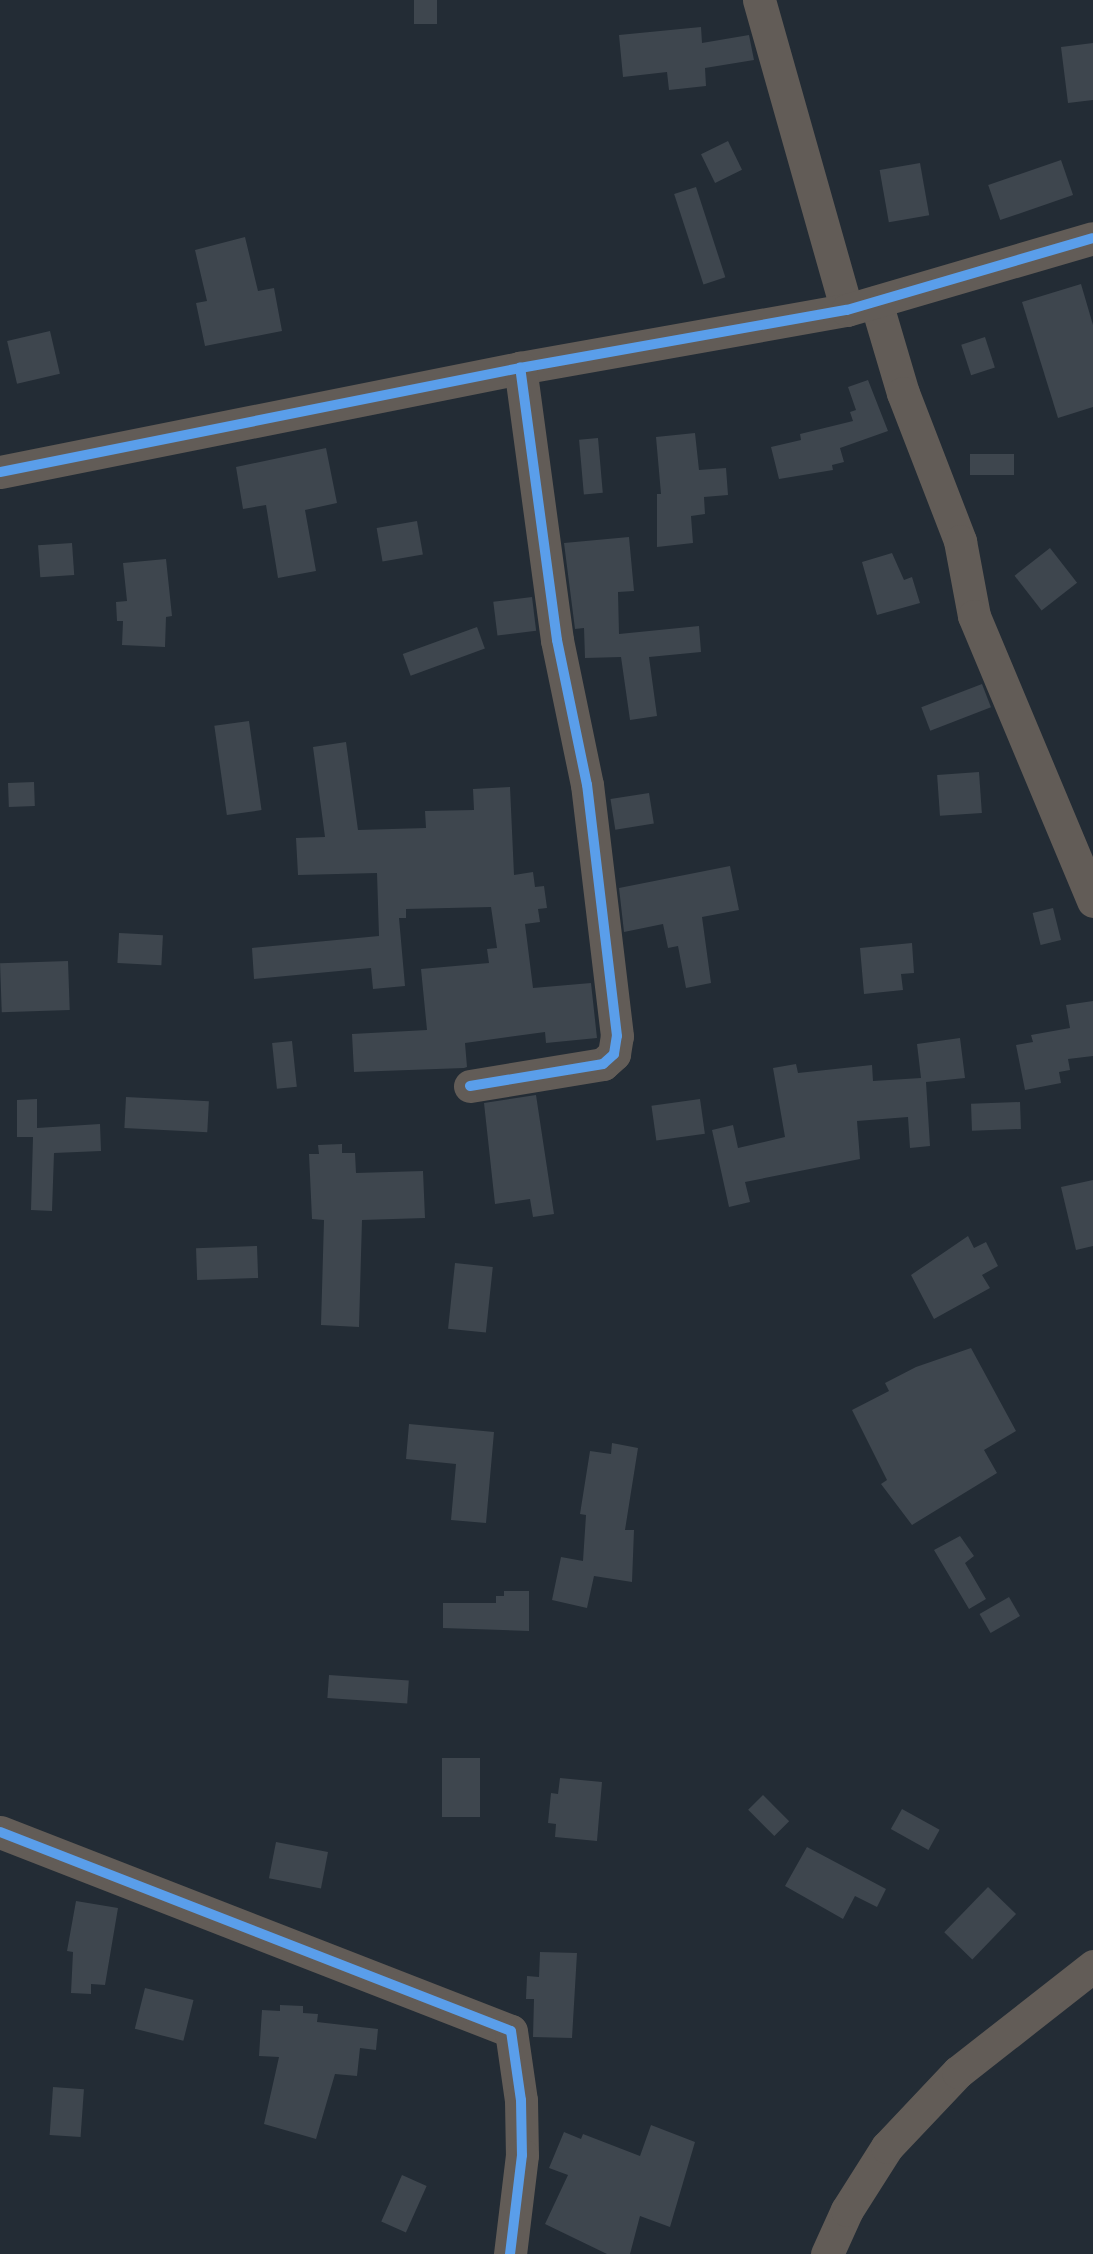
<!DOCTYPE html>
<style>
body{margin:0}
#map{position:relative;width:1093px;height:2254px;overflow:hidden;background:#232c35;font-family:"IBM Plex Sans",sans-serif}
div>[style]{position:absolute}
.building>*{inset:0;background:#3e464e;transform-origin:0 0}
.minor>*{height:33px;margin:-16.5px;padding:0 16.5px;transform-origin:16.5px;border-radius:16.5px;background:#625c57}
.cycleway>*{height:10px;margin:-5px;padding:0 5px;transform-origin:5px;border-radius:5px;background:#5a9eea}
span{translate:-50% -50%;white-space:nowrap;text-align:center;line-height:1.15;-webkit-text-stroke:6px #1b2c3d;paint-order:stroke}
</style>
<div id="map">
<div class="building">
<div style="left:414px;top:0;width:23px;height:24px"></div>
<div style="clip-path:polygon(701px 27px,702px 43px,749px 35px,754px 60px,705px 68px,706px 86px,669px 90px,667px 72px,623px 77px,619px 35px)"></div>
<div style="clip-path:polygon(1093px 43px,1093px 100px,1068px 103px,1061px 47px)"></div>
<div style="left:728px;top:141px;width:32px;height:30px;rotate:64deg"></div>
<div style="left:1061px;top:160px;width:37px;height:77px;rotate:71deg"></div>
<div style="left:920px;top:163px;width:53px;height:41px;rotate:80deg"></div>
<div style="left:696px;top:187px;width:95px;height:23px;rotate:72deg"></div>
<div style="clip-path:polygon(245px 237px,258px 291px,274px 288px,282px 331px,205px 346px,196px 303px,207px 301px,195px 250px)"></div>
<div style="clip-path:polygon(1081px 284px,1093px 325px,1093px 407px,1058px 418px,1022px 302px)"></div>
<div style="left:50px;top:331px;width:44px;height:44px;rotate:77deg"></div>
<div style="left:985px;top:337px;width:32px;height:25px;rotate:72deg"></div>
<div style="clip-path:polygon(868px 380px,888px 431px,840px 448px,844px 462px,832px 465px,833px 470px,779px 479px,771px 447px,801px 440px,800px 434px,853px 421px,850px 412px,856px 410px,848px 387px)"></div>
<div style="clip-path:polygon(695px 433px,699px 470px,726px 468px,728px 495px,704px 497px,705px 514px,691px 516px,693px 543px,657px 547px,657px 494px,661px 494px,656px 437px)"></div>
<div style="left:598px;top:438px;width:55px;height:19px;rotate:85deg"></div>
<div style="clip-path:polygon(326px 448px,337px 503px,305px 510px,316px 571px,278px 578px,266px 505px,243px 509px,236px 467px)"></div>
<div style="left:970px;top:454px;width:44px;height:21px"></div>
<div style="left:417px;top:521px;width:34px;height:41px;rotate:80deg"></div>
<div style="clip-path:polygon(629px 537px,634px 591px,618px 592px,619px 634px,699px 626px,701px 652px,649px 657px,657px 716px,630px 720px,621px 657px,585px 658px,584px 628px,575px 629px,564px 543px)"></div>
<div style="left:72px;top:543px;width:32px;height:34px;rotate:86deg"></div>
<div style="left:1050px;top:548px;width:44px;height:45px;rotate:52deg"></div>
<div style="clip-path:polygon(892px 553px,904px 580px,912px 577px,920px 603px,877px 615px,862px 562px)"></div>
<div style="clip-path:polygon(166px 559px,172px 616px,166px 617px,165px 647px,122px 645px,123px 621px,117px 621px,116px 602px,127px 601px,123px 563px)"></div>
<div style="left:532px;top:597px;width:34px;height:39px;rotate:83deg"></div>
<div style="left:477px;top:627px;width:23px;height:79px;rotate:70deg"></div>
<div style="left:982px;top:684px;width:25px;height:65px;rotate:69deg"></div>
<div style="left:249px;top:721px;width:90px;height:35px;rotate:82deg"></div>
<div style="clip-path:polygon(346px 742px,358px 830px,426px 828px,425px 811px,474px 810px,473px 789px,510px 787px,514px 875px,533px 872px,535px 887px,544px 886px,547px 908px,538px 909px,540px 922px,525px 924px,533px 988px,591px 983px,597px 1038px,546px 1043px,545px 1032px,465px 1043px,467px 1067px,464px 1068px,354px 1072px,352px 1034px,427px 1030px,421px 969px,489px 963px,487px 949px,497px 948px,491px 907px,406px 909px,406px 918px,399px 918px,405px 986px,373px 989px,371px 968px,254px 979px,252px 948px,379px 936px,377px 873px,298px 875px,296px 838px,325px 837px,313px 747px)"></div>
<div style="left:979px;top:772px;width:41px;height:42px;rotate:86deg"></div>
<div style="left:34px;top:782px;width:24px;height:26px;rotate:88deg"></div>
<div style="left:649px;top:793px;width:31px;height:39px;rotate:81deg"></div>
<div style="clip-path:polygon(730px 866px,739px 910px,702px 917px,711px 983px,686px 988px,678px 946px,668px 948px,663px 924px,624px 932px,619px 888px)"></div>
<div style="left:1053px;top:908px;width:33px;height:21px;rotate:76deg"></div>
<div style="left:119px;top:933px;width:44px;height:30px;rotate:3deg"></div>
<div style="clip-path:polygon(912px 943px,914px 973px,901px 974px,903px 990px,864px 994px,860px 948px)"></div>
<div style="left:68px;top:961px;width:49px;height:68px;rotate:88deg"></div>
<div style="clip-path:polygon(1093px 1001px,1093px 1056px,1068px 1059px,1070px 1070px,1059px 1072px,1061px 1083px,1025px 1090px,1016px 1045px,1033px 1042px,1031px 1035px,1070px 1028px,1066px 1005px)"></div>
<div style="clip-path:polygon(960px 1038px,965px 1078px,926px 1082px,930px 1146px,910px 1148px,908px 1117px,857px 1121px,860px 1159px,745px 1182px,750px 1202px,729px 1207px,712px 1130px,733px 1125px,738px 1148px,785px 1137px,773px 1068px,796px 1064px,798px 1073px,872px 1065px,873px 1081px,921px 1078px,917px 1044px)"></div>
<div style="left:292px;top:1041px;width:46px;height:20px;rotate:84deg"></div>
<div style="clip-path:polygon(536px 1095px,554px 1214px,533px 1217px,530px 1199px,495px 1204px,484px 1103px)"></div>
<div style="left:126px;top:1097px;width:83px;height:31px;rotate:3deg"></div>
<div style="clip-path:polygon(37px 1099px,37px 1128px,100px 1124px,101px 1151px,54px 1153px,52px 1211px,31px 1210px,33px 1137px,17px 1137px,17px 1100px)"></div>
<div style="left:700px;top:1099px;width:35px;height:49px;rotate:82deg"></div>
<div style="left:1020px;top:1102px;width:27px;height:49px;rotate:88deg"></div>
<div style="clip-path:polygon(342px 1144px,342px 1153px,355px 1153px,356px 1173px,423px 1171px,425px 1218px,362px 1220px,359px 1327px,321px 1325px,324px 1220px,312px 1219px,309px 1154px,319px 1154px,318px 1145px)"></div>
<div style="clip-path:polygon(1093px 1180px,1093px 1246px,1076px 1250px,1061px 1187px)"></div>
<div style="clip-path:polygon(968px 1236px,974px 1248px,986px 1242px,998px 1266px,982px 1275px,990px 1288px,934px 1319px,911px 1275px)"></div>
<div style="left:257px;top:1246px;width:32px;height:61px;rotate:88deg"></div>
<div style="left:455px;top:1263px;width:38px;height:66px;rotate:6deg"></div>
<div style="clip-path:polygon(971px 1348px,1016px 1431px,984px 1450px,997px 1473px,912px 1525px,881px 1484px,887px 1480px,852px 1410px,889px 1391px,885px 1383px,916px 1367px)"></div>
<div style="clip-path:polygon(409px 1424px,494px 1432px,486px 1523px,451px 1520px,456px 1464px,406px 1459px)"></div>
<div style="clip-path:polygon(612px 1443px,638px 1448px,625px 1530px,634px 1530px,632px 1582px,594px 1576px,587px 1608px,552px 1600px,561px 1557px,583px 1561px,586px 1515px,580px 1514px,590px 1451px,611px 1454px)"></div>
<div style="clip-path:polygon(960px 1536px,974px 1556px,965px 1563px,986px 1599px,969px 1609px,934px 1550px)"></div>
<div style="clip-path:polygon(504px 1591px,529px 1591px,529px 1631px,443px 1628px,443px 1603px,496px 1603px,496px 1596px,504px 1596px)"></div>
<div style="left:1009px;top:1597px;width:22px;height:34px;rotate:60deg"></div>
<div style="left:329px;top:1675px;width:80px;height:23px;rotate:4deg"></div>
<div style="left:442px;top:1758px;width:38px;height:59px"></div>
<div style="clip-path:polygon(560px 1778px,602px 1782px,597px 1841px,555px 1837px,556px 1824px,548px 1823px,551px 1793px,558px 1794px)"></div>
<div style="left:763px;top:1795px;width:37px;height:21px;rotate:45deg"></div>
<div style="left:902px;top:1809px;width:43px;height:23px;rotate:29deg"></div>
<div style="left:276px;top:1842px;width:53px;height:37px;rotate:11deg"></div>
<div style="clip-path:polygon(807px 1847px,886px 1889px,877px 1907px,855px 1896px,843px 1919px,785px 1886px)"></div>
<div style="left:988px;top:1887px;width:39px;height:63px;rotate:44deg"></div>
<div style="clip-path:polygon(76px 1901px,118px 1908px,105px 1985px,91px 1984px,91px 1994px,71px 1993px,73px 1952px,67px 1951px)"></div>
<div style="clip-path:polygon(540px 1952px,577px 1953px,572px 2038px,533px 2037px,534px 1999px,526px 1999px,527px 1976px,539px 1977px)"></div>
<div style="left:145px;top:1988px;width:50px;height:42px;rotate:14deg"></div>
<div style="clip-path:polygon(280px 2005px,303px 2006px,303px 2013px,318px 2014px,317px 2022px,378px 2029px,376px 2050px,360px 2048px,357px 2076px,335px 2074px,316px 2139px,264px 2124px,279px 2057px,259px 2056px,262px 2010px,280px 2011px)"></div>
<div style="left:53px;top:2087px;width:31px;height:48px;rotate:4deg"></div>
<div style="clip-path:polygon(651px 2125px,695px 2142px,670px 2227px,640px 2216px,630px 2254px,607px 2254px,545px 2224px,568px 2175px,549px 2168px,564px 2132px,581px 2139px,583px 2134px,640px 2156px)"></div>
<div style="left:402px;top:2175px;width:27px;height:51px;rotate:24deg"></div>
</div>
<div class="minor">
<div style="left:759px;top:0;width:322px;rotate:74.2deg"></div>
<div style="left:876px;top:302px;width:95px;rotate:73.5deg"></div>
<div style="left:903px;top:393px;width:159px;rotate:68.9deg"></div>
<div style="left:960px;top:541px;width:76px;rotate:79.4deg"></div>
<div style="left:974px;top:616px;width:309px;rotate:67.3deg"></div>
<div style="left:0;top:472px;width:530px;rotate:-11.31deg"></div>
<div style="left:520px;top:368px;width:332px;rotate:-10.1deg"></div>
<div style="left:847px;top:310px;width:256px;rotate:-16.3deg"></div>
<div style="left:470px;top:1086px;width:135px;rotate:-9.4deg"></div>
<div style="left:603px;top:1064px;width:15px;rotate:-42deg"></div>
<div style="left:614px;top:1054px;width:18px;rotate:-81deg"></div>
<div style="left:617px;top:1036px;width:253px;rotate:-96.8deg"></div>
<div style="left:587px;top:785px;width:148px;rotate:-101.7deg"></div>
<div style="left:557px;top:640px;width:275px;rotate:-97.7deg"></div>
<div style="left:0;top:1832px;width:548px;rotate:21.28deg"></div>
<div style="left:511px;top:2031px;width:70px;rotate:81.8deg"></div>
<div style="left:521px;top:2100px;width:55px;rotate:89deg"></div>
<div style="left:522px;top:2155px;width:100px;rotate:96.9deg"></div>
<div style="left:827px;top:2254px;width:48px;rotate:-65.6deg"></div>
<div style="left:847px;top:2210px;width:75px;rotate:-57.6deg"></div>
<div style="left:887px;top:2147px;width:103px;rotate:-46.6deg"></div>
<div style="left:958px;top:2072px;width:172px;rotate:-38.1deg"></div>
</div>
<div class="cycleway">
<div style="left:0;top:472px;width:530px;rotate:-11.31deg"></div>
<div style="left:520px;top:368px;width:332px;rotate:-10.1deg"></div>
<div style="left:847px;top:310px;width:256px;rotate:-16.3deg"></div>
<div style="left:470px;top:1086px;width:135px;rotate:-9.4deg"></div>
<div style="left:603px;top:1064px;width:15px;rotate:-42deg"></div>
<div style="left:614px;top:1054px;width:18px;rotate:-81deg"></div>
<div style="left:617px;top:1036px;width:253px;rotate:-96.8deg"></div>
<div style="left:587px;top:785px;width:148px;rotate:-101.7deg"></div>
<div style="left:557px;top:640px;width:275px;rotate:-97.7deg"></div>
<div style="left:0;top:1832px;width:548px;rotate:21.28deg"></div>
<div style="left:511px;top:2031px;width:70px;rotate:81.8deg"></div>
<div style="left:521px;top:2100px;width:55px;rotate:89deg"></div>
<div style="left:522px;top:2155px;width:100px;rotate:96.9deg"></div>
</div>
</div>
